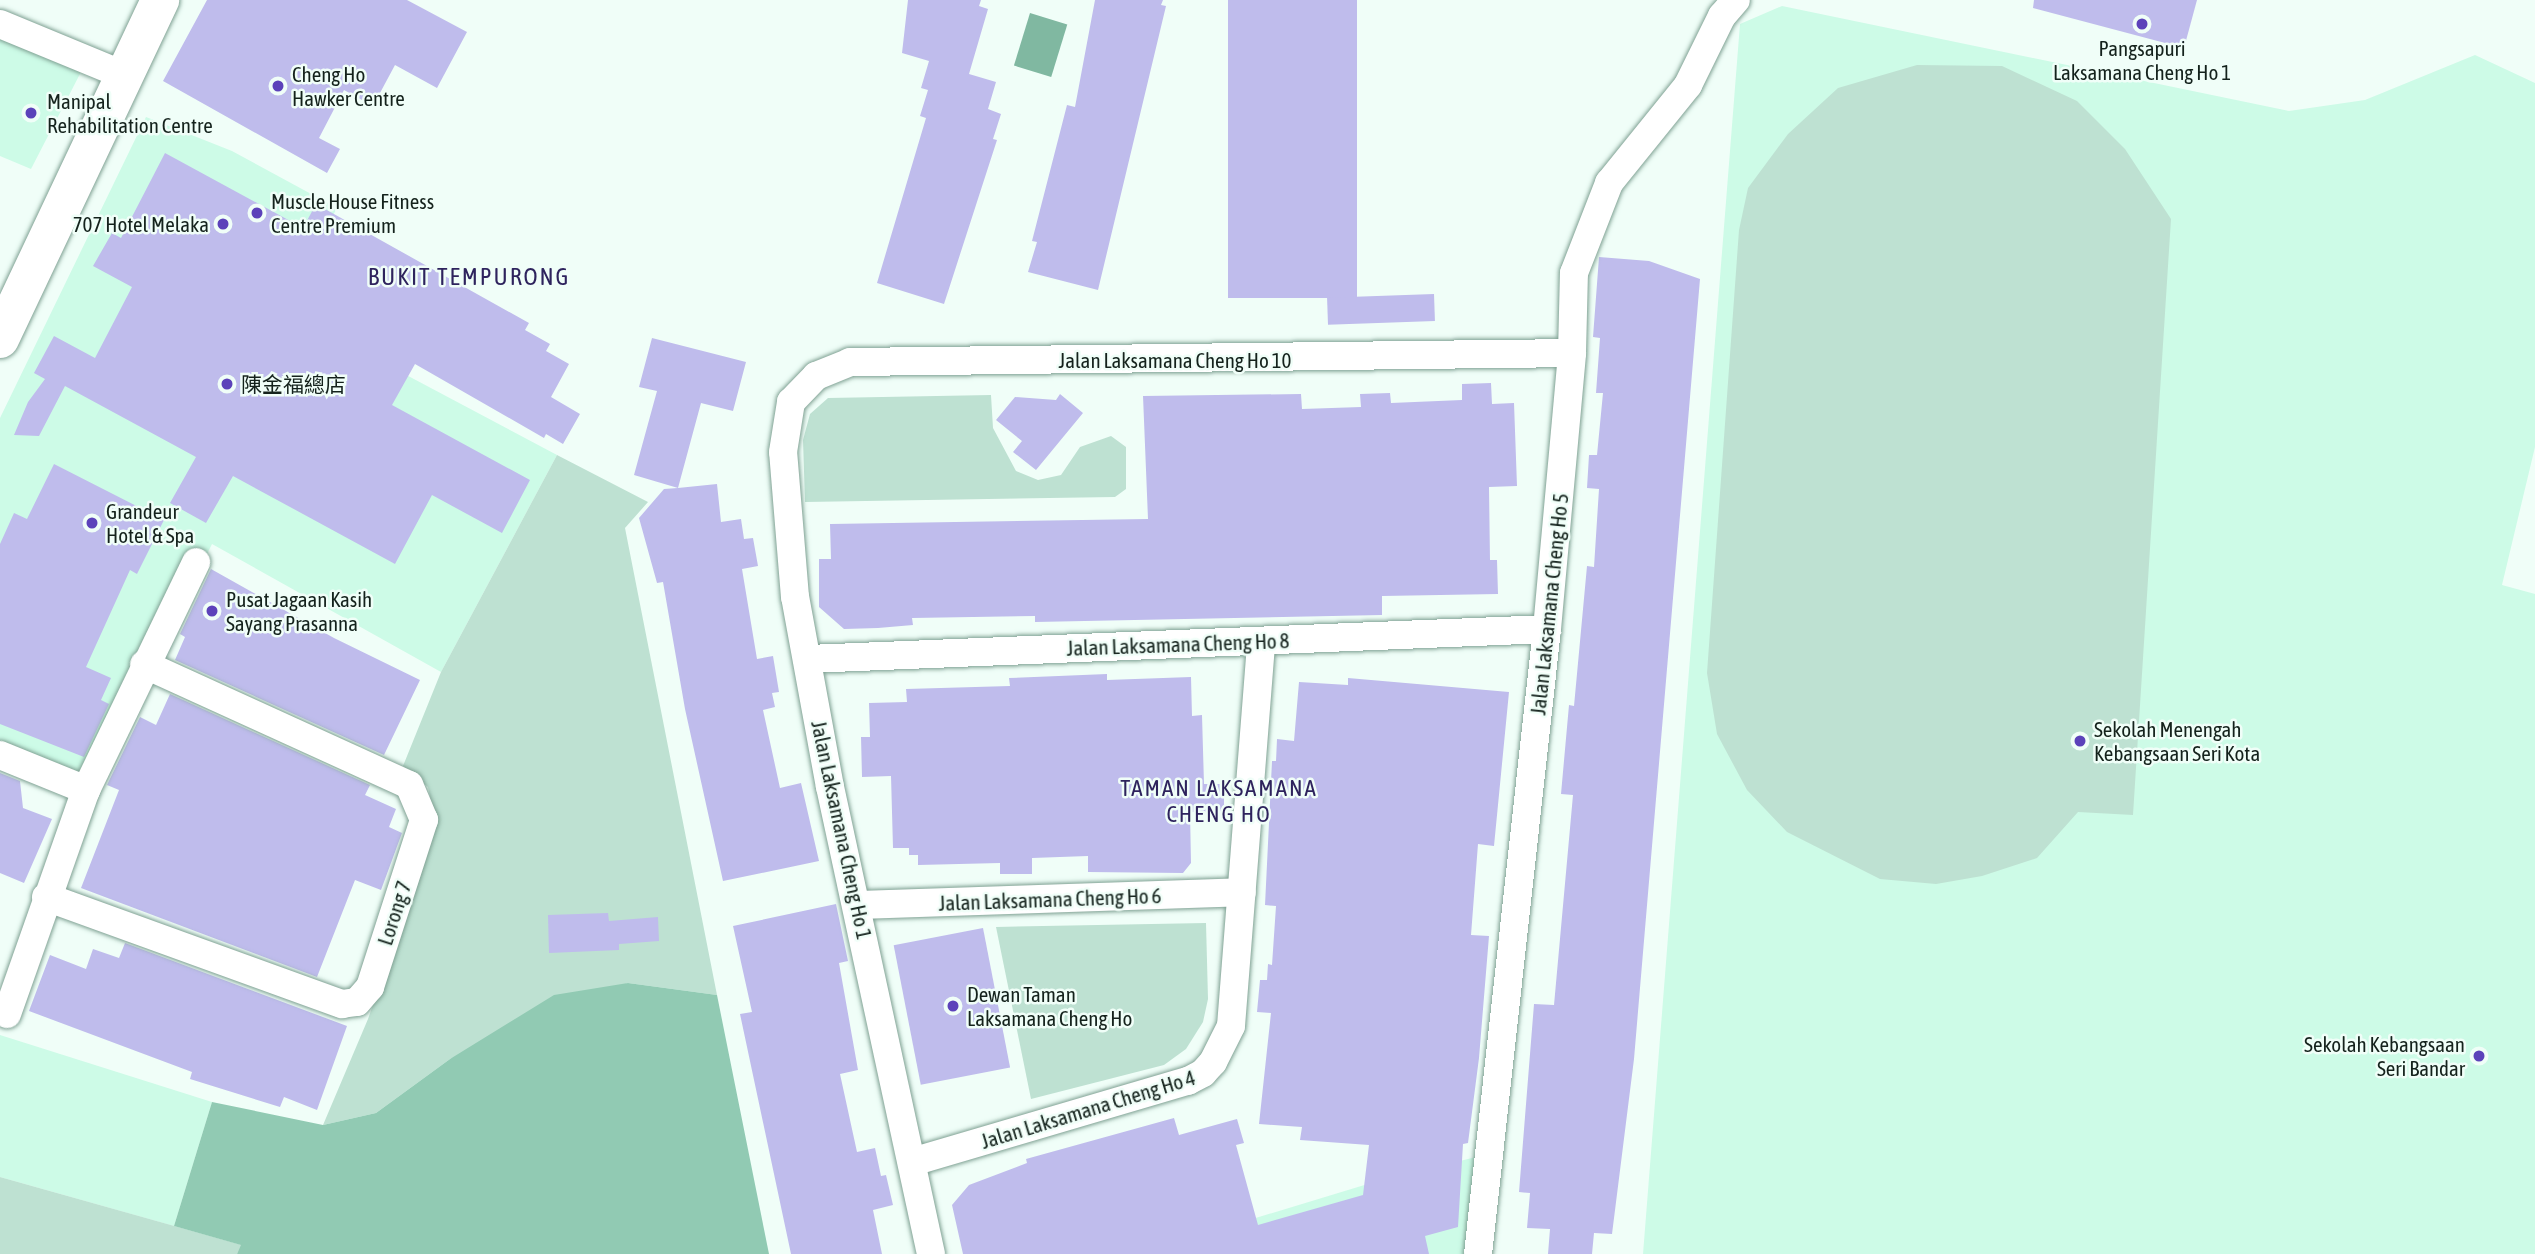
<!DOCTYPE html>
<meta charset="utf-8">
<style>
body{margin:0}
#map{position:relative;width:2535px;height:1254px;overflow:hidden;background:#f0fef8;font-family:"Asap Condensed","Noto Sans SC",sans-serif}
div>[style]{position:absolute}
.built>*{inset:0;background:#cdfbe7}
.green>*{inset:0;background:#bee1d2}
.forest>*{inset:0;background:#91cab3}
.water>*{inset:0;background:#80b8a1;transform-origin:0 0}
.building>*{inset:0;background:#bfbcec;transform-origin:0 0}
.roads{filter:drop-shadow(0 0 2px #7fa193) drop-shadow(0 0 2px #7fa193)}
.street>*{height:28px;margin:-14px;padding:0 14px;transform-origin:14px;border-radius:14px;background:#fff}
.primary>*{height:38px;margin:-19px;padding:0 19px;transform-origin:19px;border-radius:19px;background:#fff}
.dots>*{width:19px;height:19px;translate:-50% -50%;box-sizing:border-box;border:4px solid #f0fef8;border-radius:50%}
span{translate:-50% -50%;white-space:nowrap;text-align:center;line-height:1.15;-webkit-text-stroke:5px #f0fef8;paint-order:stroke}
.poi-label{font-size:21px;color:#14221c}
.left{translate:0 -50%;text-align:left}
.right{translate:-100% -50%;text-align:right}
.street-label{font-size:21px;color:#14221c}
.neighbourhood-label{font-size:23px;color:#2e235d;letter-spacing:2px}
.quarter-label{font-size:24px;color:#2e235d;letter-spacing:2px}
</style>
<div id="map">
<div class="built">
<div style="clip-path:polygon(1782px 6px,2289px 111px,2365px 100px,2475px 55px,2535px 83px,2535px 447px,2502px 585px,2535px 594px,2535px 1254px,1643px 1254px,1740px 24px)"></div>
<div style="clip-path:polygon(0 36px,82px 70px,31px 169px,0 156px)"></div>
<div style="clip-path:polygon(146px 117px,232px 151px,337px 208px,282px 309px,557px 455px,441px 672px,212px 544px,134px 700px,91px 800px,0 765px,0 418px)"></div>
<div style="clip-path:polygon(0 1035px,212px 1102px,174px 1226px,0 1177px)"></div>
<div style="clip-path:polygon(1476px 1157px,1466px 1254px,1137px 1254px,1371px 1183px)"></div>
</div>
<div class="green">
<div style="clip-path:polygon(1917px 65px,2002px 66px,2077px 101px,2125px 149px,2171px 219px,2133px 815px,2078px 812px,2037px 858px,1982px 876px,1936px 884px,1880px 879px,1787px 832px,1747px 790px,1717px 734px,1707px 673px,1739px 230px,1748px 188px,1788px 134px,1838px 88px)"></div>
<div style="clip-path:polygon(991px 395px,993px 428px,1016px 471px,1038px 480px,1061px 475px,1080px 447px,1111px 436px,1126px 447px,1126px 489px,1115px 497px,805px 502px,803px 440px,810px 414px,828px 398px)"></div>
<div style="clip-path:polygon(557px 455px,648px 502px,625px 528px,717px 995px,628px 983px,450px 1059px,376px 1113px,323px 1125px,368px 1019px,436px 826px,428px 787px,403px 766px,441px 672px)"></div>
<div style="clip-path:polygon(1206px 923px,1208px 999px,1203px 1022px,1186px 1049px,1164px 1065px,1031px 1099px,996px 927px)"></div>
<div style="clip-path:polygon(0 1177px,242px 1245px,237px 1254px,0 1254px)"></div>
</div>
<div class="forest">
<div style="clip-path:polygon(628px 983px,717px 995px,769px 1254px,237px 1254px,241px 1245px,174px 1226px,212px 1102px,323px 1125px,376px 1113px,450px 1059px,554px 995px)"></div>
</div>
<div class="water">
<div style="left:1030px;top:13px;width:39px;height:55px;rotate:17deg"></div>
</div>
<div class="building">
<div style="clip-path:polygon(207px 0,407px 0,467px 32px,437px 88px,395px 65px,373px 106px,344px 90px,319px 138px,340px 149px,327px 173px,163px 81px)"></div>
<div style="clip-path:polygon(908px 0,981px 0,979px 6px,988px 9px,969px 74px,996px 82px,988px 109px,1001px 114px,993px 139px,997px 140px,944px 304px,877px 283px,926px 118px,920px 116px,928px 90px,921px 88px,929px 61px,902px 53px)"></div>
<div style="clip-path:polygon(1095px 0,1163px 0,1161px 5px,1166px 6px,1098px 290px,1028px 272px,1037px 242px,1032px 241px,1067px 105px,1075px 107px)"></div>
<div style="left:1228px;top:0;width:129px;height:298px"></div>
<div style="clip-path:polygon(2034px 0,2197px 0,2184px 48px,2033px 8px)"></div>
<div style="clip-path:polygon(165px 153px,303px 228px,316px 204px,529px 323px,525px 330px,550px 344px,546px 351px,569px 364px,551px 397px,580px 414px,563px 444px,546px 434px,544px 438px,415px 364px,392px 405px,530px 480px,502px 533px,432px 495px,395px 564px,233px 476px,206px 523px,170px 503px,196px 457px,65px 386px,39px 436px,14px 435px,28px 402px,45px 379px,34px 373px,54px 336px,95px 358px,132px 287px,93px 266px,112px 233px,121px 238px)"></div>
<div style="clip-path:polygon(1599px 257px,1649px 261px,1700px 279px,1634px 1059px,1612px 1234px,1594px 1233px,1592px 1254px,1548px 1254px,1550px 1229px,1527px 1228px,1530px 1193px,1519px 1192px,1534px 1004px,1554px 1005px,1573px 795px,1561px 794px,1569px 705px,1574px 706px,1587px 566px,1594px 567px,1599px 489px,1587px 488px,1589px 455px,1597px 455px,1603px 393px,1596px 393px,1600px 338px,1593px 337px)"></div>
<div style="left:1434px;top:294px;width:27px;height:107px;rotate:88deg"></div>
<div style="clip-path:polygon(652px 338px,746px 362px,733px 411px,701px 403px,678px 488px,717px 484px,721px 522px,741px 519px,744px 539px,753px 538px,758px 566px,742px 569px,757px 659px,773px 656px,779px 692px,772px 693px,775px 707px,763px 710px,780px 788px,801px 783px,819px 861px,723px 881px,685px 709px,663px 582px,657px 583px,639px 518px,664px 489px,678px 488px,634px 475px,657px 391px,639px 387px)"></div>
<div style="clip-path:polygon(1491px 383px,1492px 404px,1514px 403px,1517px 486px,1489px 487px,1490px 560px,1497px 560px,1498px 594px,1382px 596px,1382px 615px,1035px 622px,1035px 616px,912px 618px,913px 625px,878px 628px,844px 629px,819px 607px,819px 559px,831px 559px,830px 524px,1148px 519px,1143px 396px,1301px 394px,1302px 409px,1361px 407px,1360px 394px,1390px 393px,1391px 403px,1462px 400px,1462px 384px)"></div>
<div style="clip-path:polygon(1060px 394px,1083px 413px,1036px 470px,1013px 452px,1022px 441px,996px 420px,1015px 397px,1056px 400px)"></div>
<div style="clip-path:polygon(54px 464px,164px 520px,137px 574px,130px 570px,86px 667px,111px 678px,101px 700px,109px 704px,84px 757px,0 724px,0 544px,14px 513px,27px 519px)"></div>
<div style="clip-path:polygon(211px 569px,334px 638px,420px 680px,384px 755px,175px 660px,185px 637px,180px 634px)"></div>
<div style="clip-path:polygon(1107px 674px,1107px 680px,1191px 677px,1192px 716px,1202px 715px,1204px 784px,1224px 784px,1224px 811px,1190px 812px,1191px 863px,1183px 873px,1088px 872px,1088px 856px,1032px 858px,1032px 874px,1000px 874px,1000px 863px,918px 865px,918px 855px,909px 855px,909px 848px,893px 848px,891px 776px,862px 777px,861px 737px,870px 737px,869px 703px,907px 702px,906px 689px,1010px 686px,1009px 678px)"></div>
<div style="clip-path:polygon(1348px 678px,1509px 692px,1494px 846px,1478px 844px,1471px 935px,1489px 936px,1479px 1058px,1468px 1143px,1463px 1144px,1458px 1227px,1425px 1236px,1429px 1254px,963px 1254px,952px 1205px,969px 1185px,1027px 1163px,1026px 1159px,1174px 1118px,1179px 1135px,1237px 1119px,1244px 1143px,1236px 1145px,1258px 1225px,1363px 1195px,1369px 1145px,1300px 1140px,1302px 1127px,1259px 1124px,1271px 1013px,1257px 1012px,1260px 980px,1267px 980px,1268px 964px,1272px 965px,1276px 906px,1265px 905px,1272px 761px,1276px 761px,1277px 739px,1294px 741px,1299px 682px,1348px 685px)"></div>
<div style="clip-path:polygon(170px 694px,370px 785px,365px 795px,396px 809px,389px 827px,402px 833px,381px 890px,355px 880px,317px 977px,81px 888px,119px 790px,107px 785px,140px 717px,156px 725px)"></div>
<div style="clip-path:polygon(0 773px,20px 781px,23px 808px,52px 819px,24px 883px,0 873px)"></div>
<div style="clip-path:polygon(836px 904px,848px 961px,839px 963px,858px 1070px,840px 1074px,857px 1152px,875px 1148px,881px 1176px,886px 1175px,893px 1205px,873px 1210px,882px 1254px,791px 1254px,740px 1014px,752px 1012px,733px 926px)"></div>
<div style="clip-path:polygon(608px 913px,609px 921px,658px 917px,659px 941px,619px 944px,619px 950px,549px 953px,548px 915px)"></div>
<div style="left:983px;top:928px;width:142px;height:91px;rotate:79deg"></div>
<div style="clip-path:polygon(125px 943px,347px 1026px,317px 1110px,284px 1097px,280px 1107px,190px 1079px,192px 1072px,29px 1011px,50px 955px,86px 969px,93px 949px,119px 958px)"></div>
</div>
<div class="roads">
<div class="street">
<div style="left:0;top:24px;width:136px;rotate:22.4deg"></div>
<div style="left:808px;top:659px;width:740px;rotate:-2.32deg"></div>
<div style="left:0;top:755px;width:93px;rotate:22.1deg"></div>
<div style="left:46px;top:897px;width:315px;rotate:19.9deg"></div>
<div style="left:342px;top:1004px;width:15px;rotate:-8deg"></div>
<div style="left:357px;top:1002px;width:20px;rotate:-49deg"></div>
<div style="left:370px;top:987px;width:176px;rotate:-72.1deg"></div>
<div style="left:424px;top:820px;width:38px;rotate:-113deg"></div>
<div style="left:409px;top:785px;width:291px;rotate:-155.5deg"></div>
<div style="left:858px;top:905px;width:384px;rotate:-1.9deg"></div>
<div style="left:7px;top:1014px;width:238px;rotate:-70.6deg"></div>
<div style="left:86px;top:790px;width:253px;rotate:-64.2deg"></div>
<div style="left:912px;top:1162px;width:288px;rotate:-16.4deg"></div>
<div style="left:1188px;top:1081px;width:17px;rotate:-28deg"></div>
<div style="left:1203px;top:1073px;width:15px;rotate:-48deg"></div>
<div style="left:1213px;top:1062px;width:40px;rotate:-63.4deg"></div>
<div style="left:1231px;top:1026px;width:386px;rotate:-85.5deg"></div>
<div style="left:931px;top:1254px;width:478px;rotate:-102.2deg"></div>
<div style="left:830px;top:787px;width:193px;rotate:-100.4deg"></div>
<div style="left:795px;top:597px;width:145px;rotate:-94.7deg"></div>
<div style="left:783px;top:452px;width:51px;rotate:-80.9deg"></div>
<div style="left:791px;top:402px;width:36px;rotate:-46deg"></div>
<div style="left:816px;top:376px;width:37px;rotate:-22deg"></div>
<div style="left:850px;top:362px;width:722px;rotate:-0.71deg"></div>
<div style="left:1478px;top:1254px;width:629px;rotate:-83.7deg"></div>
<div style="left:1547px;top:629px;width:277px;rotate:-84.8deg"></div>
<div style="left:1572px;top:353px;width:80px;rotate:-88.6deg"></div>
<div style="left:1574px;top:273px;width:97px;rotate:-68.7deg"></div>
<div style="left:1609px;top:183px;width:126px;rotate:-51.1deg"></div>
<div style="left:1688px;top:85px;width:77px;rotate:-63.8deg"></div>
<div style="left:1722px;top:16px;width:21px;rotate:-49deg"></div>
</div>
<div class="primary">
<div style="left:0;top:339px;width:375px;rotate:-64.7deg"></div>
</div>
</div>
<div class="dots">
<div style="left:2142px;top:24px;background:#5c42ba"></div>
<div style="left:278px;top:86px;background:#5c42ba"></div>
<div style="left:31px;top:113px;background:#5c42ba"></div>
<div style="left:257px;top:213px;background:#5c42ba"></div>
<div style="left:223px;top:224px;background:#5c42ba"></div>
<div style="left:227px;top:384px;background:#5c42ba"></div>
<div style="left:92px;top:523px;background:#5c42ba"></div>
<div style="left:212px;top:611px;background:#5c42ba"></div>
<div style="left:2080px;top:741px;background:#5c42ba"></div>
<div style="left:953px;top:1006px;background:#5c42ba"></div>
<div style="left:2479px;top:1056px;background:#5c42ba"></div>
</div>
<div class="poi-label">
<span style="left:2142px;top:60px">Pangsapuri<br>Laksamana Cheng Ho 1</span>
<span class="left" style="left:292px;top:86px">Cheng Ho<br>Hawker Centre</span>
<span class="left" style="left:47px;top:113px">Manipal<br>Rehabilitation Centre</span>
<span class="left" style="left:271px;top:213px">Muscle House Fitness<br>Centre Premium</span>
<span class="right" style="left:209px;top:224px">707 Hotel Melaka</span>
<span class="left" style="left:241px;top:384px">陳金福總店</span>
<span class="left" style="left:106px;top:523px">Grandeur<br>Hotel &amp; Spa</span>
<span class="left" style="left:226px;top:611px">Pusat Jagaan Kasih<br>Sayang Prasanna</span>
<span class="left" style="left:2094px;top:741px">Sekolah Menengah<br>Kebangsaan Seri Kota</span>
<span class="left" style="left:967px;top:1006px">Dewan Taman<br>Laksamana Cheng Ho</span>
<span class="right" style="left:2465px;top:1056px">Sekolah Kebangsaan<br>Seri Bandar</span>
</div>
<div class="street-label">
<span style="left:1175px;top:360px">Jalan Laksamana Cheng Ho 10</span>
<span style="left:1549px;top:604px;rotate:-84deg">Jalan Laksamana Cheng Ho 5</span>
<span style="left:1178px;top:644px;rotate:-2deg">Jalan Laksamana Cheng Ho 8</span>
<span style="left:842px;top:830px;rotate:78deg">Jalan Laksamana Cheng Ho 1</span>
<span style="left:1050px;top:899px;rotate:-2deg">Jalan Laksamana Cheng Ho 6</span>
<span style="left:394px;top:913px;rotate:-72deg">Lorong 7</span>
<span style="left:1088px;top:1109px;rotate:-17deg">Jalan Laksamana Cheng Ho 4</span>
</div>
<div class="neighbourhood-label">
<span style="left:1219px;top:801px">TAMAN LAKSAMANA<br>CHENG HO</span>
</div>
<div class="quarter-label">
<span style="left:469px;top:277px">BUKIT TEMPURONG</span>
</div>
</div>
